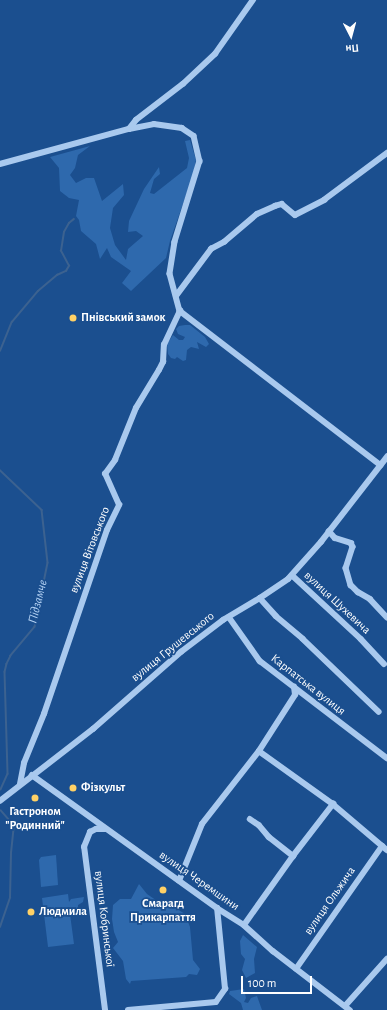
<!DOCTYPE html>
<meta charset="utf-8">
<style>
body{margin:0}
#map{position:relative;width:387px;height:1010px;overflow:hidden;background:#1b4f8f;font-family:"Alegreya Sans",sans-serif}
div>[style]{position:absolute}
.green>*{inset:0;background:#2e69ad}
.stream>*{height:1.5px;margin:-0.75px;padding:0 0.75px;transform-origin:0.75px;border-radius:0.75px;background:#3c6290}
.minor>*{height:5.5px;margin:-2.75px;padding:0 2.75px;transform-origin:2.75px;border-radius:2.75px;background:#a9c9ee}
.dots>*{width:11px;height:11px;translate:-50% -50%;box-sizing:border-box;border:2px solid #1b4f8f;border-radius:50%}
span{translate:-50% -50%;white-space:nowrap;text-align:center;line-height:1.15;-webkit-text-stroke:3.5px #1b4f8f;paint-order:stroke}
.poi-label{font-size:12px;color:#fff;font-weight:700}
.left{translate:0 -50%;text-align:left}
.street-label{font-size:12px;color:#fff}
.water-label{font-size:13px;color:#b5d3f5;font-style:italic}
.north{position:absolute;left:331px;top:16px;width:40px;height:40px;-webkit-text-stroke:3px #1b4f8f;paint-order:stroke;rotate:174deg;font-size:11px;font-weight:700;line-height:16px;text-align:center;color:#fff}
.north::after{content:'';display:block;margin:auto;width:14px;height:18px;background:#fff;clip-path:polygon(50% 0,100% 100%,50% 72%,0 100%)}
.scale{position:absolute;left:241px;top:976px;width:71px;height:18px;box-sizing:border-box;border:2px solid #fff;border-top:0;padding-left:5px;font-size:12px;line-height:14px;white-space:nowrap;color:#fff;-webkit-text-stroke:3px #1b4f8f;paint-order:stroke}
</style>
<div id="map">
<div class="green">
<div style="clip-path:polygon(190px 140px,196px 160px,193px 175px,170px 241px,166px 258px,131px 291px,122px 283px,131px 271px,111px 257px,107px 248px,100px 259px,96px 244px,81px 231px,79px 220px,76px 216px,79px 200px,69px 198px,60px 191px,59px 168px,50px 157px,90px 146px,78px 155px,75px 168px,70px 175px,76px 183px,86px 178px,94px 178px,102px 201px,123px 184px,124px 195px,113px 208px,110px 228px,115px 245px,126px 260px,128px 249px,143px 236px,136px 231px,128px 232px,129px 221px,144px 189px,159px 167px,160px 174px,154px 179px,150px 193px,154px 194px,187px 168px,189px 158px,185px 141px)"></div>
<div style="clip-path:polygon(185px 325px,190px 325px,205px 337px,209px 344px,206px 347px,197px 342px,199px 349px,191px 347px,187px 350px,186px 360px,183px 361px,177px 357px,175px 359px,171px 358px,168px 354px,167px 344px,173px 335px,179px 340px,183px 340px,185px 337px,178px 334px,176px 329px,179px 326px)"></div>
<div style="clip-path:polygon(56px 855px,58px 885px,41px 887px,39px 860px,41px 857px)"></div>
<div style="clip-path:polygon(139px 884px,147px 894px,163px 905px,174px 907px,185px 914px,190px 927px,193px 960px,200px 969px,197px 975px,189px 974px,186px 977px,131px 981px,130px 984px,126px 979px,123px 961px,113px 948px,118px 942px,114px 932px,112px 919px,113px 905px,120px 899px,131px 899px)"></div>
<div style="clip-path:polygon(68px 894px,69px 902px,71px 899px,84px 897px,83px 902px,78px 905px,78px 910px,70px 914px,74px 944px,48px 947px,42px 898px)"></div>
<div style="clip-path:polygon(243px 935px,257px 947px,254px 959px,255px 973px,246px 978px,242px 970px,245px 959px,241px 954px,240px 941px)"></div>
<div style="clip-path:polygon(244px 989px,246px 998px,244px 1002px,248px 1003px,251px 998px,257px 996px,262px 1010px,243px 1010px,241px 1003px,229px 994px,230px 991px)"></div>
</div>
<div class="stream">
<div style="left:0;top:351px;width:31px;rotate:-68deg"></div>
<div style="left:12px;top:322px;width:40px;rotate:-50deg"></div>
<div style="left:38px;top:291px;width:25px;rotate:-40deg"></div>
<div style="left:57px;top:275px;width:10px;rotate:-24deg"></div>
<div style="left:66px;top:271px;width:6px;rotate:-59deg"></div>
<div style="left:69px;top:266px;width:17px;rotate:-118deg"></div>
<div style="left:61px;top:251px;width:19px;rotate:-81deg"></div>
<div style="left:64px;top:232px;width:10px;rotate:-61deg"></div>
<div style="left:69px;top:223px;width:6px;rotate:-39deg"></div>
<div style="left:0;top:470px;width:58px;rotate:43.6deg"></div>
<div style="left:42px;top:510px;width:53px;rotate:83.5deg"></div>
<div style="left:48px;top:563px;width:65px;rotate:101.5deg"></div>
<div style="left:35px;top:627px;width:38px;rotate:130deg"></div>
<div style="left:11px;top:656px;width:9px;rotate:117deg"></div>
<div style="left:7px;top:664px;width:8px;rotate:104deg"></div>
<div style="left:5px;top:672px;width:102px;rotate:88.3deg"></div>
<div style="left:8px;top:774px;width:17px;rotate:114deg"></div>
<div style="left:0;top:927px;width:31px;rotate:-71deg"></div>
<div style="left:10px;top:898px;width:45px;rotate:-88.7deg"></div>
<div style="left:11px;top:853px;width:27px;rotate:-84deg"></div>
<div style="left:14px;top:826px;width:20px;rotate:-131deg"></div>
</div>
<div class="minor">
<div style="left:129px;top:129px;width:11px;rotate:-52deg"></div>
<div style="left:136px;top:120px;width:59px;rotate:-37.5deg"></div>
<div style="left:183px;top:84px;width:44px;rotate:-43.2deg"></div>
<div style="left:215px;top:54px;width:66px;rotate:-54.9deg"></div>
<div style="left:0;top:164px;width:134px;rotate:-15.2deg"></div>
<div style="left:129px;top:129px;width:25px;rotate:-11deg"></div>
<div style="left:154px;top:124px;width:28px;rotate:8deg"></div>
<div style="left:182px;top:128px;width:14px;rotate:34deg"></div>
<div style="left:194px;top:136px;width:26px;rotate:77deg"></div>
<div style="left:200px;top:161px;width:85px;rotate:107.2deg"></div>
<div style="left:175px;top:242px;width:32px;rotate:99deg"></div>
<div style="left:170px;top:274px;width:38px;rotate:75deg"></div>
<div style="left:180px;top:311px;width:253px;rotate:37.5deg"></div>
<div style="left:176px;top:296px;width:59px;rotate:-53.3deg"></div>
<div style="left:211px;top:249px;width:15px;rotate:-28deg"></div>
<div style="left:224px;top:242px;width:43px;rotate:-40.3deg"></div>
<div style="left:257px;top:214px;width:20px;rotate:-24deg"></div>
<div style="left:275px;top:206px;width:7px;rotate:-16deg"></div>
<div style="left:282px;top:204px;width:17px;rotate:40deg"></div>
<div style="left:295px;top:215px;width:33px;rotate:-27deg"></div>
<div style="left:324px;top:200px;width:79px;rotate:-36.7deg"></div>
<div style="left:329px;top:531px;width:9px;rotate:49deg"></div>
<div style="left:335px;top:538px;width:17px;rotate:17deg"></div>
<div style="left:351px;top:543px;width:4px;rotate:63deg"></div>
<div style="left:353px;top:547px;width:22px;rotate:108deg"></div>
<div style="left:346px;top:568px;width:18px;rotate:74deg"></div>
<div style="left:351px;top:585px;width:10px;rotate:45deg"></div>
<div style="left:358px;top:592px;width:14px;rotate:30deg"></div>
<div style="left:370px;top:599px;width:25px;rotate:47deg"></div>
<div style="left:292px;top:575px;width:94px;rotate:42.8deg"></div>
<div style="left:361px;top:639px;width:34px;rotate:47deg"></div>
<div style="left:260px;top:598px;width:24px;rotate:48deg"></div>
<div style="left:276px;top:616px;width:35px;rotate:40deg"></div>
<div style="left:303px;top:639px;width:105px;rotate:43.8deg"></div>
<div style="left:229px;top:617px;width:54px;rotate:54.8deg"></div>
<div style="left:260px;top:661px;width:160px;rotate:37.4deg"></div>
<div style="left:259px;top:751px;width:91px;rotate:35.6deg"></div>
<div style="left:333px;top:804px;width:71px;rotate:40.4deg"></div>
<div style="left:32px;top:775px;width:228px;rotate:35.7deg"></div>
<div style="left:217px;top:908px;width:32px;rotate:32deg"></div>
<div style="left:244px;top:925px;width:39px;rotate:42deg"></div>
<div style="left:273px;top:951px;width:97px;rotate:37.5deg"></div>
<div style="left:20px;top:784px;width:21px;rotate:-79deg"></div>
<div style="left:24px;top:763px;width:53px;rotate:-67.8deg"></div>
<div style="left:44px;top:714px;width:194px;rotate:-71.1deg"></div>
<div style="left:107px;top:530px;width:28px;rotate:-64deg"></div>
<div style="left:119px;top:505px;width:34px;rotate:-114deg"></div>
<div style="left:105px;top:474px;width:17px;rotate:-54deg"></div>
<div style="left:115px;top:460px;width:56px;rotate:-68deg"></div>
<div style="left:136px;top:408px;width:44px;rotate:-58.8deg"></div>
<div style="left:159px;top:370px;width:9px;rotate:-63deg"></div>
<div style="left:163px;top:362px;width:17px;rotate:-87deg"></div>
<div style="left:164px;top:345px;width:38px;rotate:-65deg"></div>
<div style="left:0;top:801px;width:118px;rotate:-37.7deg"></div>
<div style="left:93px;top:729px;width:117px;rotate:-41.2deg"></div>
<div style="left:181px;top:652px;width:53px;rotate:-37.3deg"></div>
<div style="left:223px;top:620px;width:43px;rotate:-30.7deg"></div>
<div style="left:260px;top:598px;width:34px;rotate:-34deg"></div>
<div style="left:288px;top:579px;width:50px;rotate:-48.3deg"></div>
<div style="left:321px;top:542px;width:108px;rotate:-52.2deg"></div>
<div style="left:250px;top:819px;width:11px;rotate:34deg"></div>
<div style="left:259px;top:825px;width:16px;rotate:50deg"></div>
<div style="left:269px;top:837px;width:31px;rotate:38deg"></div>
<div style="left:179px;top:881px;width:61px;rotate:-68deg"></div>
<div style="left:202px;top:824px;width:93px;rotate:-52deg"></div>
<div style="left:259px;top:751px;width:67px;rotate:-57.3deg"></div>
<div style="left:295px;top:695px;width:8px;rotate:-97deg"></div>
<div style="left:244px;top:925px;width:85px;rotate:-54.6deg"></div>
<div style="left:293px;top:856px;width:66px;rotate:-52.4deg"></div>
<div style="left:296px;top:969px;width:150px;rotate:-55deg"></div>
<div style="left:345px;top:1006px;width:63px;rotate:-48.2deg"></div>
<div style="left:105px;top:1010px;width:164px;rotate:-97.3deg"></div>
<div style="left:84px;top:847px;width:16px;rotate:-68deg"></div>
<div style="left:90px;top:832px;width:7px;rotate:-27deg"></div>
<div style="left:96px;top:829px;width:9px"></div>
<div style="left:128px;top:1010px;width:88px;rotate:-5.2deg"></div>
<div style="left:216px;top:1002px;width:16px;rotate:-55deg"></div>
<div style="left:225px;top:989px;width:81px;rotate:-95.6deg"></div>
</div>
<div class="dots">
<div style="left:73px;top:318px;background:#ffd166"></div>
<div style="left:73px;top:788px;background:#ffd166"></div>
<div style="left:35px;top:798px;background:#ffd166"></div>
<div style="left:163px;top:890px;background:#ffd166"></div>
<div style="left:31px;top:912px;background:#ffd166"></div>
</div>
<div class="poi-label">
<span class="left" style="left:81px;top:318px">Пнівський замок</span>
<span class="left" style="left:81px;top:788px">Фізкульт</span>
<span style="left:35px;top:819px">Гастроном<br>"Родинний"</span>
<span style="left:163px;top:911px">Смарагд<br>Прикарпаття</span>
<span class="left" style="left:39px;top:912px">Людмила</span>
</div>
<div class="street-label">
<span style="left:90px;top:550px;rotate:-69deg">вулиця Вітовського</span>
<span style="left:337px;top:603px;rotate:43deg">вулиця Шухевича</span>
<span style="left:173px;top:647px;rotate:-39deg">вулиця Грушевського</span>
<span style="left:308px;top:685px;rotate:38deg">Карпатська вулиця</span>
<span style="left:199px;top:881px;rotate:35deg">вулиця Черемшини</span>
<span style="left:330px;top:901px;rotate:-55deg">вулиця Ольжича</span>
<span style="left:104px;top:919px;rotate:83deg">вулиця Кобринської</span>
</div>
<div class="water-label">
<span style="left:39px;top:602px;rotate:-76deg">Підзамче</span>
</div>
<div class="north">Пн</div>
<div class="scale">100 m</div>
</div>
